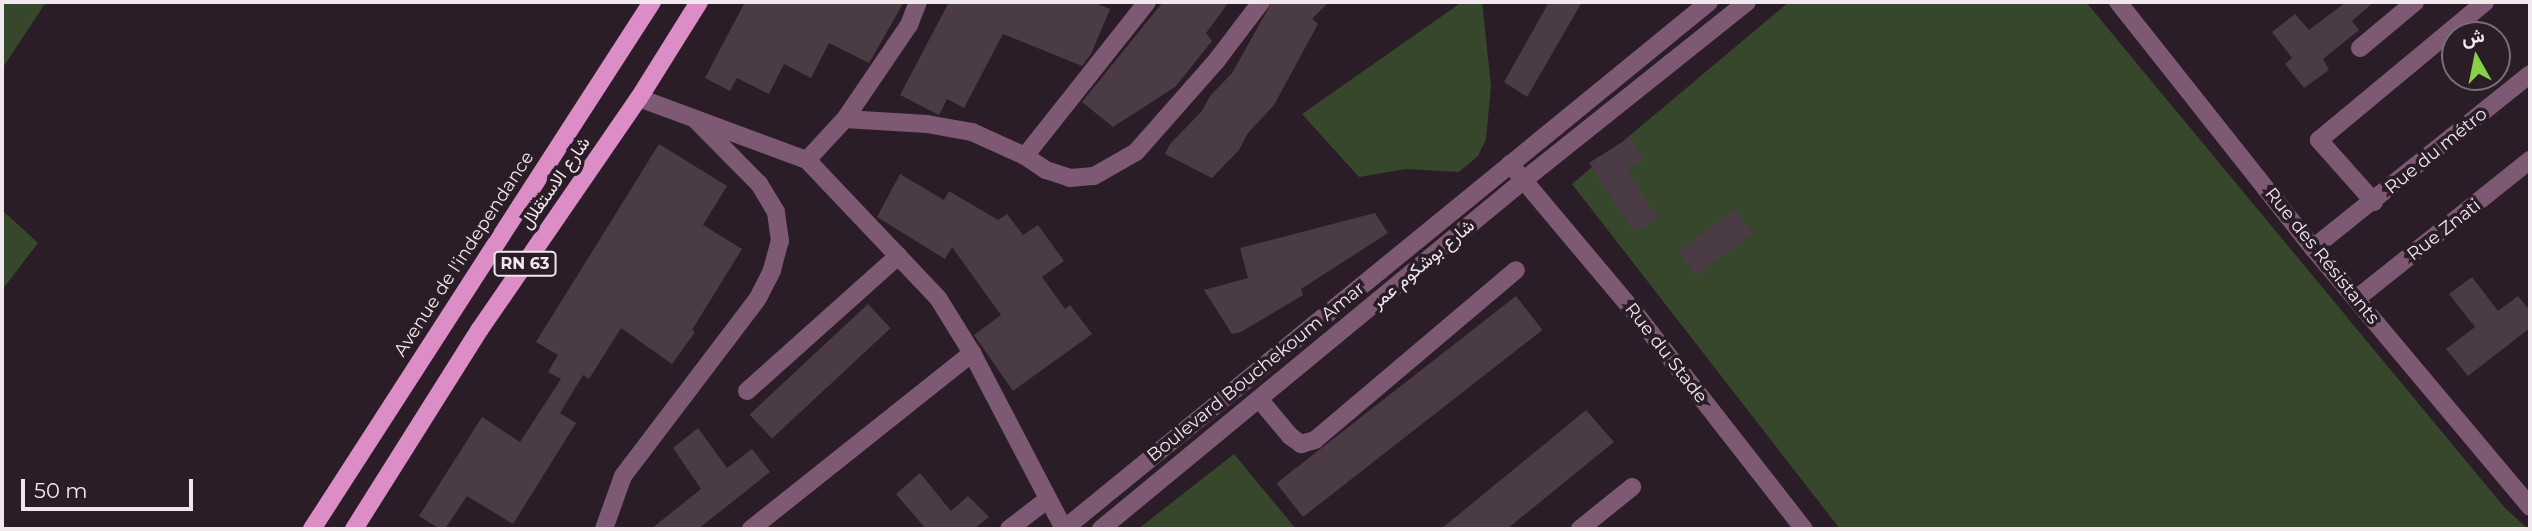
<!DOCTYPE html>
<meta charset="utf-8">
<style>
body{margin:0}
#map{position:relative;width:2532px;height:531px;overflow:hidden;background:#2b1d27;font-family:Montserrat,Vazirmatn,sans-serif}
div>[style]{position:absolute}
.green>*{inset:0;background:#37472c}
.building>*{inset:0;background:#4a3b45;transform-origin:0 0}
.minor>*{height:18px;margin:-9px;padding:0 9px;transform-origin:9px;border-radius:9px;background:#7e5973}
.tertiary>*{height:18px;margin:-9px;padding:0 9px;transform-origin:9px;border-radius:9px;background:#7e5973}
.primary>*{height:18px;margin:-9px;padding:0 9px;transform-origin:9px;border-radius:9px;background:#dc8dc5}
span{translate:-50% -50%;white-space:nowrap;text-align:center;line-height:1.15;-webkit-text-stroke:7px #2b1d27;paint-order:stroke}
.shield-label span{padding:2px 5px;background:#2b1d27;border:2px solid;border-radius:5px;-webkit-text-stroke-width:0}
.shield-label{font-size:16px;color:#f1e8ee;font-weight:700}
.street-label{font-size:18px;color:#f1e8ee}
.frame{position:absolute;inset:0;border:4px solid #f1e8ee;pointer-events:none}
.north{position:absolute;left:2441px;top:21px;width:70px;height:70px;box-sizing:border-box;background:#2b1d27;border:2px solid #7a6e77;border-radius:50%;rotate:351deg;font-size:19px;font-weight:700;line-height:28px;text-align:center;color:#f1e8ee}
.north::after{content:'';display:block;margin:auto;width:24px;height:32px;background:#88cf4a;clip-path:polygon(50% 0,100% 100%,50% 72%,0 100%)}
.scale{position:absolute;left:21px;top:479px;width:172px;height:32px;box-sizing:border-box;border:4px solid #f1e8ee;border-top:0;padding-left:9px;font-size:21px;line-height:24px;white-space:nowrap;color:#f1e8ee;-webkit-text-stroke:5px #2b1d27;paint-order:stroke}
</style>
<div id="map">
<div class="green">
<div style="clip-path:polygon(2px 2px,46px 2px,2px 69px)"></div>
<div style="clip-path:polygon(1462px 2px,1482px 2px,1491px 86px,1486px 139px,1478px 156px,1459px 172px,1406px 169px,1359px 177px,1302px 114px)"></div>
<div style="clip-path:polygon(1789px 2px,2086px 2px,2505px 508px,2528px 529px,1840px 529px,1572px 184px)"></div>
<div style="clip-path:polygon(2px 210px,38px 243px,2px 290px)"></div>
<div style="clip-path:polygon(1234px 454px,1296px 529px,1138px 529px)"></div>
</div>
<div class="building">
<div style="clip-path:polygon(745px 2px,904px 2px,869px 63px,829px 43px,811px 78px,784px 64px,769px 94px,737px 78px,730px 91px,705px 78px)"></div>
<div style="clip-path:polygon(949px 2px,1093px 2px,1110px 9px,1091px 54px,1082px 66px,1003px 34px,964px 108px,947px 99px,939px 115px,900px 95px)"></div>
<div style="clip-path:polygon(1163px 2px,1229px 2px,1206px 33px,1212px 41px,1175px 87px,1113px 127px,1082px 102px)"></div>
<div style="clip-path:polygon(1272px 2px,1329px 2px,1312px 19px,1318px 24px,1274px 105px,1248px 133px,1239px 150px,1212px 178px,1165px 154px,1170px 144px,1202px 111px,1210px 96px,1232px 73px)"></div>
<div style="clip-path:polygon(1549px 2px,1582px 2px,1527px 97px,1504px 82px)"></div>
<div style="clip-path:polygon(2346px 2px,2374px 2px,2352px 21px,2359px 30px,2323px 59px,2329px 70px,2304px 88px,2285px 64px,2292px 58px,2272px 32px,2295px 14px,2309px 30px)"></div>
<div style="clip-path:polygon(1630px 137px,1644px 160px,1627px 170px,1658px 218px,1635px 233px,1589px 163px)"></div>
<div style="clip-path:polygon(659px 144px,727px 186px,703px 225px,742px 249px,692px 330px,695px 332px,672px 364px,621px 328px,589px 379px,583px 375px,560px 413px,576px 423px,513px 524px,467px 496px,445px 529px,440px 529px,419px 516px,482px 417px,520px 442px,561px 379px,548px 372px,558px 355px,536px 342px)"></div>
<div style="clip-path:polygon(900px 174px,944px 200px,949px 191px,998px 220px,1007px 214px,1023px 235px,1038px 225px,1064px 261px,1042px 277px,1065px 309px,1070px 305px,1092px 334px,1013px 391px,974px 335px,1001px 315px,952px 247px,945px 259px,877px 217px)"></div>
<div style="left:1735px;top:209px;width:30px;height:71px;rotate:53deg"></div>
<div style="clip-path:polygon(1375px 213px,1388px 233px,1301px 289px,1303px 295px,1241px 332px,1232px 334px,1204px 290px,1248px 278px,1240px 248px)"></div>
<div style="clip-path:polygon(2472px 277px,2498px 311px,2518px 296px,2530px 311px,2530px 328px,2468px 376px,2446px 349px,2475px 327px,2449px 294px)"></div>
<div style="left:1516px;top:296px;width:43px;height:304px;rotate:52deg"></div>
<div style="left:868px;top:304px;width:33px;height:162px;rotate:47deg"></div>
<div style="clip-path:polygon(1586px 410px,1614px 442px,1507px 529px,1441px 529px)"></div>
<div style="clip-path:polygon(698px 428px,727px 468px,752px 449px,770px 472px,698px 529px,651px 529px,701px 489px,673px 448px)"></div>
<div style="clip-path:polygon(920px 473px,951px 511px,968px 496px,989px 517px,974px 529px,926px 529px,896px 494px)"></div>
</div>
<div class="minor">
<div style="left:2118px;top:2px;width:314px;rotate:51.6deg"></div>
<div style="left:2313px;top:248px;width:338px;rotate:50deg"></div>
<div style="left:2360px;top:48px;width:72px;rotate:-39.9deg"></div>
<div style="left:639px;top:98px;width:179px;rotate:20.3deg"></div>
<div style="left:807px;top:160px;width:190px;rotate:46.5deg"></div>
<div style="left:938px;top:298px;width:65px;rotate:58.3deg"></div>
<div style="left:845px;top:119px;width:82px;rotate:3.5deg"></div>
<div style="left:927px;top:124px;width:46px;rotate:10.1deg"></div>
<div style="left:972px;top:132px;width:58px;rotate:24.4deg"></div>
<div style="left:1025px;top:156px;width:25px;rotate:34deg"></div>
<div style="left:1046px;top:170px;width:25px;rotate:18deg"></div>
<div style="left:1070px;top:178px;width:24px;rotate:-5deg"></div>
<div style="left:1094px;top:176px;width:48px;rotate:-29.7deg"></div>
<div style="left:1136px;top:152px;width:123px;rotate:-48.6deg"></div>
<div style="left:1217px;top:60px;width:73px;rotate:-52.8deg"></div>
<div style="left:1025px;top:156px;width:196px;rotate:-51.6deg"></div>
<div style="left:807px;top:160px;width:56px;rotate:-47.2deg"></div>
<div style="left:845px;top:119px;width:114px;rotate:-55.8deg"></div>
<div style="left:909px;top:25px;width:25px;rotate:-69deg"></div>
<div style="left:1510px;top:164px;width:201px;rotate:50deg"></div>
<div style="left:1639px;top:318px;width:268px;rotate:52deg"></div>
<div style="left:2374px;top:202px;width:83px;rotate:-131.6deg"></div>
<div style="left:2319px;top:140px;width:216px;rotate:-39.7deg"></div>
<div style="left:2313px;top:248px;width:278px;rotate:-38.7deg"></div>
<div style="left:2356px;top:299px;width:223px;rotate:-38.6deg"></div>
<div style="left:747px;top:391px;width:203px;rotate:-41.8deg"></div>
<div style="left:1260px;top:400px;width:47px;rotate:50.2deg"></div>
<div style="left:1290px;top:436px;width:14px;rotate:36deg"></div>
<div style="left:1301px;top:444px;width:15px;rotate:-16deg"></div>
<div style="left:1315px;top:440px;width:263px;rotate:-40.2deg"></div>
<div style="left:604px;top:529px;width:56px;rotate:-70.3deg"></div>
<div style="left:623px;top:476px;width:223px;rotate:-52.8deg"></div>
<div style="left:758px;top:298px;width:31px;rotate:-63deg"></div>
<div style="left:772px;top:270px;width:30px;rotate:-75deg"></div>
<div style="left:780px;top:241px;width:29px;rotate:-98deg"></div>
<div style="left:776px;top:212px;width:33px;rotate:-121deg"></div>
<div style="left:759px;top:184px;width:91px;rotate:-134.6deg"></div>
<div style="left:751px;top:529px;width:283px;rotate:-38.5deg"></div>
<div style="left:972px;top:353px;width:199px;rotate:62.4deg"></div>
<div style="left:1009px;top:529px;width:49px;rotate:-37.6deg"></div>
<div style="left:1580px;top:529px;width:67px;rotate:-38.9deg"></div>
</div>
<div class="tertiary">
<div style="left:1064px;top:529px;width:833px;rotate:-39.25deg"></div>
<div style="left:1101px;top:529px;width:548px;rotate:-39.52deg"></div>
<div style="left:1524px;top:180px;width:285px;rotate:-38.6deg"></div>
</div>
<div class="primary">
<div style="left:312px;top:529px;width:627px;rotate:-57.17deg"></div>
<div style="left:354px;top:529px;width:236px;rotate:-57.8deg"></div>
<div style="left:480px;top:329px;width:280px;rotate:-55.5deg"></div>
<div style="left:639px;top:98px;width:113px;rotate:-58deg"></div>
</div>
<div class="shield-label">
<span style="left:525px;top:264px">RN 63</span>
</div>
<div class="street-label">
<span style="left:2436px;top:151px;rotate:-39deg">Rue du métro</span>
<span style="left:555px;top:183px;rotate:-55deg">شارع الاستقلال</span>
<span style="left:2444px;top:230px;rotate:-38deg">Rue Znati</span>
<span style="left:464px;top:254px;rotate:-57deg">Avenue de l'independance</span>
<span style="left:2322px;top:256px;rotate:51deg">Rue des Résistants</span>
<span style="left:1423px;top:264px;rotate:-40deg">شارع بوشكوم عمر</span>
<span style="left:1666px;top:353px;rotate:52deg">Rue du Stade</span>
<span style="left:1256px;top:372px;rotate:-39deg">Boulevard Bouchekoum Amar</span>
</div>
<div class="frame"></div>
<div class="north">ش</div>
<div class="scale">50 m</div>
</div>
